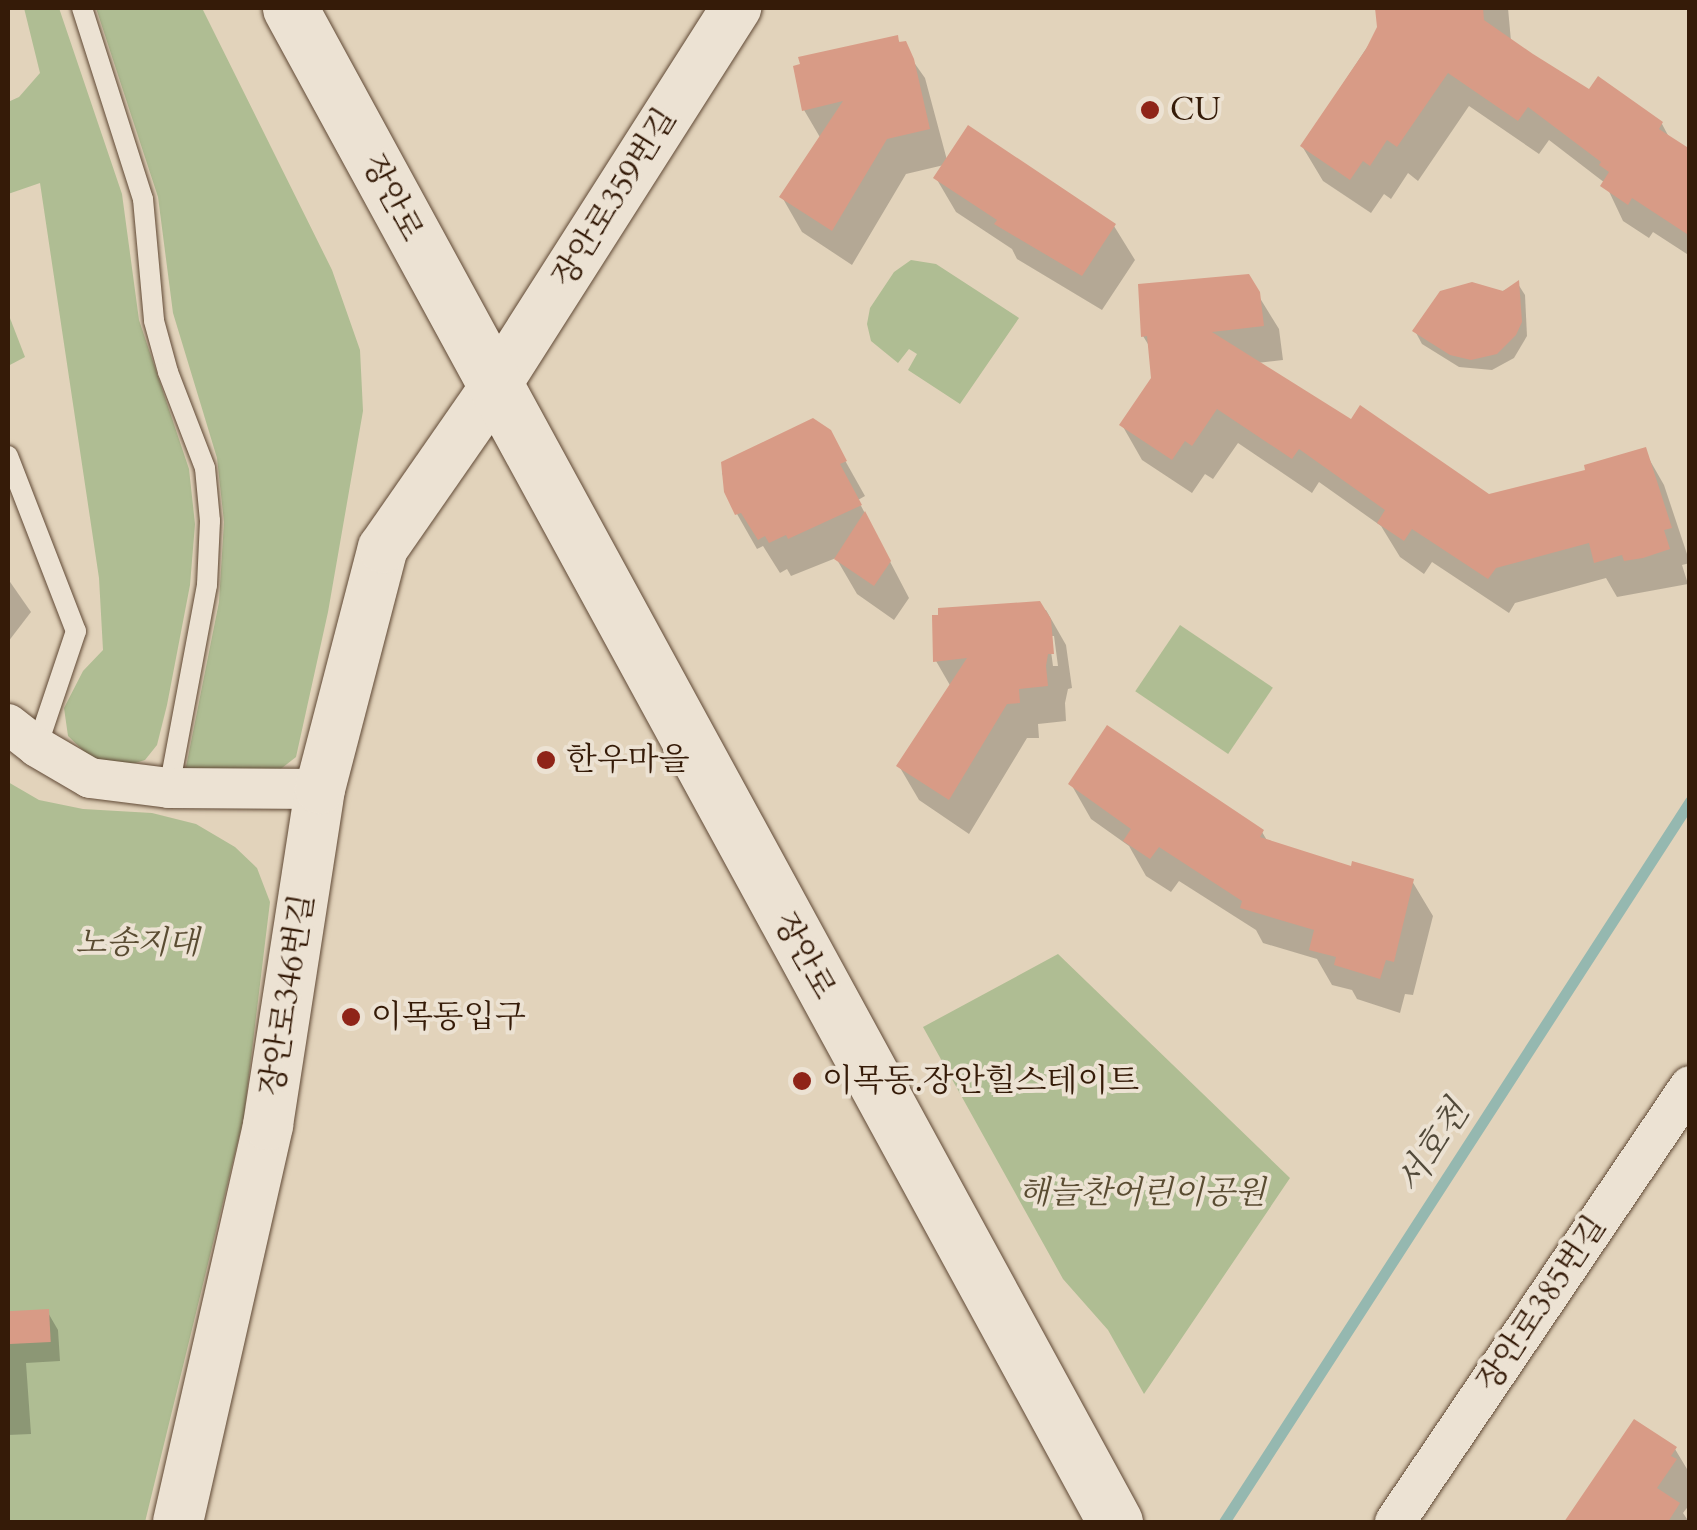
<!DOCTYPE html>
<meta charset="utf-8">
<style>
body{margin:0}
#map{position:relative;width:1697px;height:1530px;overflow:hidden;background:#e2d3bb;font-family:Cardo,"Noto Serif KR",serif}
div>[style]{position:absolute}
.green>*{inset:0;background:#afbd93;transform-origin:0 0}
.shadow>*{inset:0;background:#0003}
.stream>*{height:11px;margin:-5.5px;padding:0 5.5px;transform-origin:5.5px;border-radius:5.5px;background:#95b8b0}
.building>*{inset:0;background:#d89b86;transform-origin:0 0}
.roads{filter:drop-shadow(0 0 2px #604935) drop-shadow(0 0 2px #604935)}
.service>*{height:20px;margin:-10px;padding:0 10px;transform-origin:10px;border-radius:10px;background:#ece2d3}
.minor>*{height:40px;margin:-20px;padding:0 20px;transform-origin:20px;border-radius:20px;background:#ece2d3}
.tertiary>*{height:50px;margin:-25px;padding:0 25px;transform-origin:25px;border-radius:25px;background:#ece2d3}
.secondary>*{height:55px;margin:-27.5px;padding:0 27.5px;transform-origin:27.5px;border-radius:27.5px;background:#ece2d3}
.dots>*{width:28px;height:28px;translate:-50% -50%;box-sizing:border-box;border:5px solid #ece2d3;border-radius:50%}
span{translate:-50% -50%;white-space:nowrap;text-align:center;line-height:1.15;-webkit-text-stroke:8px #ece2d3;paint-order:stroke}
.poi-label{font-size:32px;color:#351b08}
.left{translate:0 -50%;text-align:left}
.street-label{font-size:32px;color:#351b08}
.park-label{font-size:32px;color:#5a4c32;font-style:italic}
.water-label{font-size:35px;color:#524a3a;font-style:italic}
.frame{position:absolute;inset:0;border:10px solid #351b08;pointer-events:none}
</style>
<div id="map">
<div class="green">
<div style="clip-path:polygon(24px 8px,59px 8px,122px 194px,139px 320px,189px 469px,195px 524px,190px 585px,167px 705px,157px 745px,145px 760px,119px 768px,92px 759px,68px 736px,64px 708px,83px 671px,103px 650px,99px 578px,40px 183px,8px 194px,8px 102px,19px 97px,40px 73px)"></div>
<div style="clip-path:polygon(96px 8px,202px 8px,332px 270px,360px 350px,363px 411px,328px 612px,296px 757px,273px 775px,185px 772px,219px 602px,224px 522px,217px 458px,173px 313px,158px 197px)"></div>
<div style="clip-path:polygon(911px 260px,936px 264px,1019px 318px,960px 404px,908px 370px,917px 354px,909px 349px,898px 363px,871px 341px,867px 324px,870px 308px,894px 272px)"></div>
<div style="clip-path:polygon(8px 313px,25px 357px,8px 366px)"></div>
<div style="left:1180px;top:625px;width:112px;height:80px;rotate:34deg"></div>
<div style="clip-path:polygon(8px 782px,39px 800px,83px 809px,152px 813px,196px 824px,235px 847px,257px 868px,270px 902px,244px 1116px,145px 1522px,8px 1522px)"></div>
<div style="clip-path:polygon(1058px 954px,1290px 1178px,1144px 1394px,1108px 1330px,1063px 1279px,923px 1027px)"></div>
</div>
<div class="shadow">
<div style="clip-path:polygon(567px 8px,603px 8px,576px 10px)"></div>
<div style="clip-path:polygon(1377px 8px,1508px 8px,1511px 41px,1590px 92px,1662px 124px,1670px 139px,1690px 152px,1690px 256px,1653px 232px,1649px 238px,1623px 221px,1605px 183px,1549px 140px,1539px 154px,1469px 106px,1418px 181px,1408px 173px,1391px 199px,1384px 194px,1371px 213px,1323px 181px,1302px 146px,1385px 20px)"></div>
<div style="clip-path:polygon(896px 37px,925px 78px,947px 160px,1114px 226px,1135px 260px,1102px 310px,1017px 259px,1012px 249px,956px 212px,936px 178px,944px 165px,906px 174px,852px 265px,802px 232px,782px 197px,821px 139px,804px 110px)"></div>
<div style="clip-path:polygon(1247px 277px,1279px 329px,1283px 360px,1257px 363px,1352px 423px,1488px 496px,1588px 472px,1644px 450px,1664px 485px,1690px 563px,1682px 565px,1688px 584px,1617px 597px,1606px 578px,1515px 603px,1509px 613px,1432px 562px,1424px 574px,1400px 557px,1381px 526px,1319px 482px,1312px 493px,1238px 443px,1213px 479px,1205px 474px,1192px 493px,1142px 460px,1122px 425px,1154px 379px,1151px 349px,1143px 336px)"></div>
<div style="clip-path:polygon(1518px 284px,1525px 295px,1527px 336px,1514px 358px,1492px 370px,1459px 367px,1422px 344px,1415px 331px)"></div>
<div style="clip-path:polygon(829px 432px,865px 496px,858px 500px,909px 598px,894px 620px,857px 594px,836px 558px,791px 576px,787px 569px,780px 573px,763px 546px,757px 549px,737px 514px,722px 473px)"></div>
<div style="clip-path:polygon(8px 579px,31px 612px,8px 642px)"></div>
<div style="clip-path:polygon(evenodd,1046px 610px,1066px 645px,1072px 688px,1068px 689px,1065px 703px,1066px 721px,1038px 724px,1039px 738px,1027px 738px,969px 834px,919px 800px,899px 766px,951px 687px,936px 661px,933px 628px,940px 611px,1046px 610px,1049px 636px,1054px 636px,1058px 666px,1053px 666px,1049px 636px)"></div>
<div style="clip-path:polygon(1071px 784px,1262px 832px,1268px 842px,1352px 870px,1412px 881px,1433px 916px,1413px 995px,1405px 994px,1400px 1013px,1357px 999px,1352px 990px,1332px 985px,1317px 959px,1263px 943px,1256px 930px,1179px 881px,1171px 892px,1146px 876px,1129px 846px,1091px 819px)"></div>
<div style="clip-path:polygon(47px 1311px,58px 1330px,60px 1361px,26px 1363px,31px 1434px,8px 1435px,8px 1314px)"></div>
<div style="clip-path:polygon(1675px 1449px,1690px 1474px,1690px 1504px,1683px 1513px,1689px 1522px,1572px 1522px,1570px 1519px)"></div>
</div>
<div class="stream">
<div style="left:1224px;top:1522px;width:858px;rotate:-57.12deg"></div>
</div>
<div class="building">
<div style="clip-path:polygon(1375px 8px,1483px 8px,1484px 20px,1533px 54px,1589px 89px,1598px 76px,1663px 122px,1659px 129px,1690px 149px,1690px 236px,1632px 198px,1628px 205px,1600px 186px,1609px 172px,1599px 165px,1601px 162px,1528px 107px,1518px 121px,1448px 73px,1397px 147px,1387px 140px,1370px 166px,1363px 161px,1350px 180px,1300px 146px,1366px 49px,1377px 27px)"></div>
<div style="clip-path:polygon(898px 35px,899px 42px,906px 41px,914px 59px,930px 129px,887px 139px,832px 231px,779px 197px,843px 101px,802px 111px,793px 66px,800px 64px,798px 57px)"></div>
<div style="clip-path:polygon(968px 125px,1116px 224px,1082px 276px,994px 224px,997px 220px,933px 178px)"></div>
<div style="clip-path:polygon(1249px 274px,1260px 292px,1264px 326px,1212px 332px,1351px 419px,1360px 405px,1489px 494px,1585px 470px,1584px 465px,1646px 447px,1672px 528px,1664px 530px,1670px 549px,1643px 558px,1624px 561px,1622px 555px,1594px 563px,1589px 543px,1496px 568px,1488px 579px,1412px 529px,1404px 541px,1377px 523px,1385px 510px,1299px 449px,1292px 459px,1217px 409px,1192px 446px,1185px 441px,1172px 460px,1119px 425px,1151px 378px,1147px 336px,1141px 337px,1138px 284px)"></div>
<div style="clip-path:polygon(1519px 280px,1522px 322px,1516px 335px,1497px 354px,1471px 360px,1450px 355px,1412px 331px,1440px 291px,1472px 282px,1503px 291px)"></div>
<div style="clip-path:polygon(813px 418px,831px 430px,847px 461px,840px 464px,862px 505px,788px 539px,786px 535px,769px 543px,765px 536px,758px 540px,741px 513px,735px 515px,724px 492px,721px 462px)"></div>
<div style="clip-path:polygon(865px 511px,891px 561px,874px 586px,834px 559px)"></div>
<div style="clip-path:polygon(1040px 601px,1051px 619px,1054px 654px,1048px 654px,1046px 666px,1048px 686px,1019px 689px,1020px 703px,1007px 704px,949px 800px,896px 766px,967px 658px,933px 662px,932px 615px,938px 615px,938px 608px)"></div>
<div style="clip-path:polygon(1107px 725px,1264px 830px,1260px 837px,1351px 866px,1352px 861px,1414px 879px,1394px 962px,1386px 960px,1380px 979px,1334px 965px,1336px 957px,1309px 950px,1314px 930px,1240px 908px,1242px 901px,1159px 847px,1150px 859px,1123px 841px,1131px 829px,1068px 784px)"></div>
<div style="left:49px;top:1309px;width:33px;height:41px;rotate:87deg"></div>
<div style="clip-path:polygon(1634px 1419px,1677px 1447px,1671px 1456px,1677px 1459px,1657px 1488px,1680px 1503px,1668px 1522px,1564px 1522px)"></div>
</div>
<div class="roads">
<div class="service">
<div style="left:82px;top:8px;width:201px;rotate:72.3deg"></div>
<div style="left:143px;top:199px;width:122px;rotate:84.8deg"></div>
<div style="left:154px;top:321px;width:53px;rotate:74.6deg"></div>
<div style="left:168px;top:372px;width:103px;rotate:68.9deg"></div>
<div style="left:205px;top:468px;width:53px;rotate:84.6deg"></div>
<div style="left:210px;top:521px;width:64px;rotate:92.7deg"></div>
<div style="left:207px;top:585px;width:207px;rotate:100.6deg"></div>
<div style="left:8px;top:456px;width:188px;rotate:68.8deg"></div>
<div style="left:76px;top:631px;width:122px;rotate:108.6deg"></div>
</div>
<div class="minor">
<div style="left:8px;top:724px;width:37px;rotate:38deg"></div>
<div style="left:37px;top:747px;width:61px;rotate:30.3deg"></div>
<div style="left:90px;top:778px;width:80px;rotate:7.2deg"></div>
<div style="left:169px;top:788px;width:151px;rotate:0.4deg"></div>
<div style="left:1395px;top:1522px;width:526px;rotate:-55.92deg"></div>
</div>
<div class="tertiary">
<div style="left:178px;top:1522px;width:407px;rotate:-77.2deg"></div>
<div style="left:268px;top:1125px;width:340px;rotate:-81.2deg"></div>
<div style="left:320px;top:789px;width:249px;rotate:-75.4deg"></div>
<div style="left:383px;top:548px;width:195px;rotate:-55.2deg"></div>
<div style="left:494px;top:388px;width:451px;rotate:-57.5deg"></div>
</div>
<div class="secondary">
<div style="left:290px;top:8px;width:1724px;rotate:61.41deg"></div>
</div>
</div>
<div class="dots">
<div style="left:1150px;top:110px;background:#8f2418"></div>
<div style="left:546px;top:760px;background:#8f2418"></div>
<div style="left:351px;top:1017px;background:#8f2418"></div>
<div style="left:802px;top:1081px;background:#8f2418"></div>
</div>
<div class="poi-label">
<span class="left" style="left:1170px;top:110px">CU</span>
<span class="left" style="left:566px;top:760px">한우마을</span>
<span class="left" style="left:371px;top:1017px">이목동입구</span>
<span class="left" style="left:822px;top:1081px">이목동.장안힐스테이트</span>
</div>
<div class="street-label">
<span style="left:392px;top:198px;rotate:62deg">장안로</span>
<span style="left:615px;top:198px;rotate:-58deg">장안로359번길</span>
<span style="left:804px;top:956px;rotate:61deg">장안로</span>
<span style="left:288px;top:995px;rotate:-81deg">장안로346번길</span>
<span style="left:1542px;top:1304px;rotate:-56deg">장안로385번길</span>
</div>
<div class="park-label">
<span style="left:137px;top:943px">노송지대</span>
<span style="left:1142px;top:1193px">해늘찬어린이공원</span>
</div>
<div class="water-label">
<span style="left:1433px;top:1147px;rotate:-57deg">서호천</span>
</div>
<div class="frame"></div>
</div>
